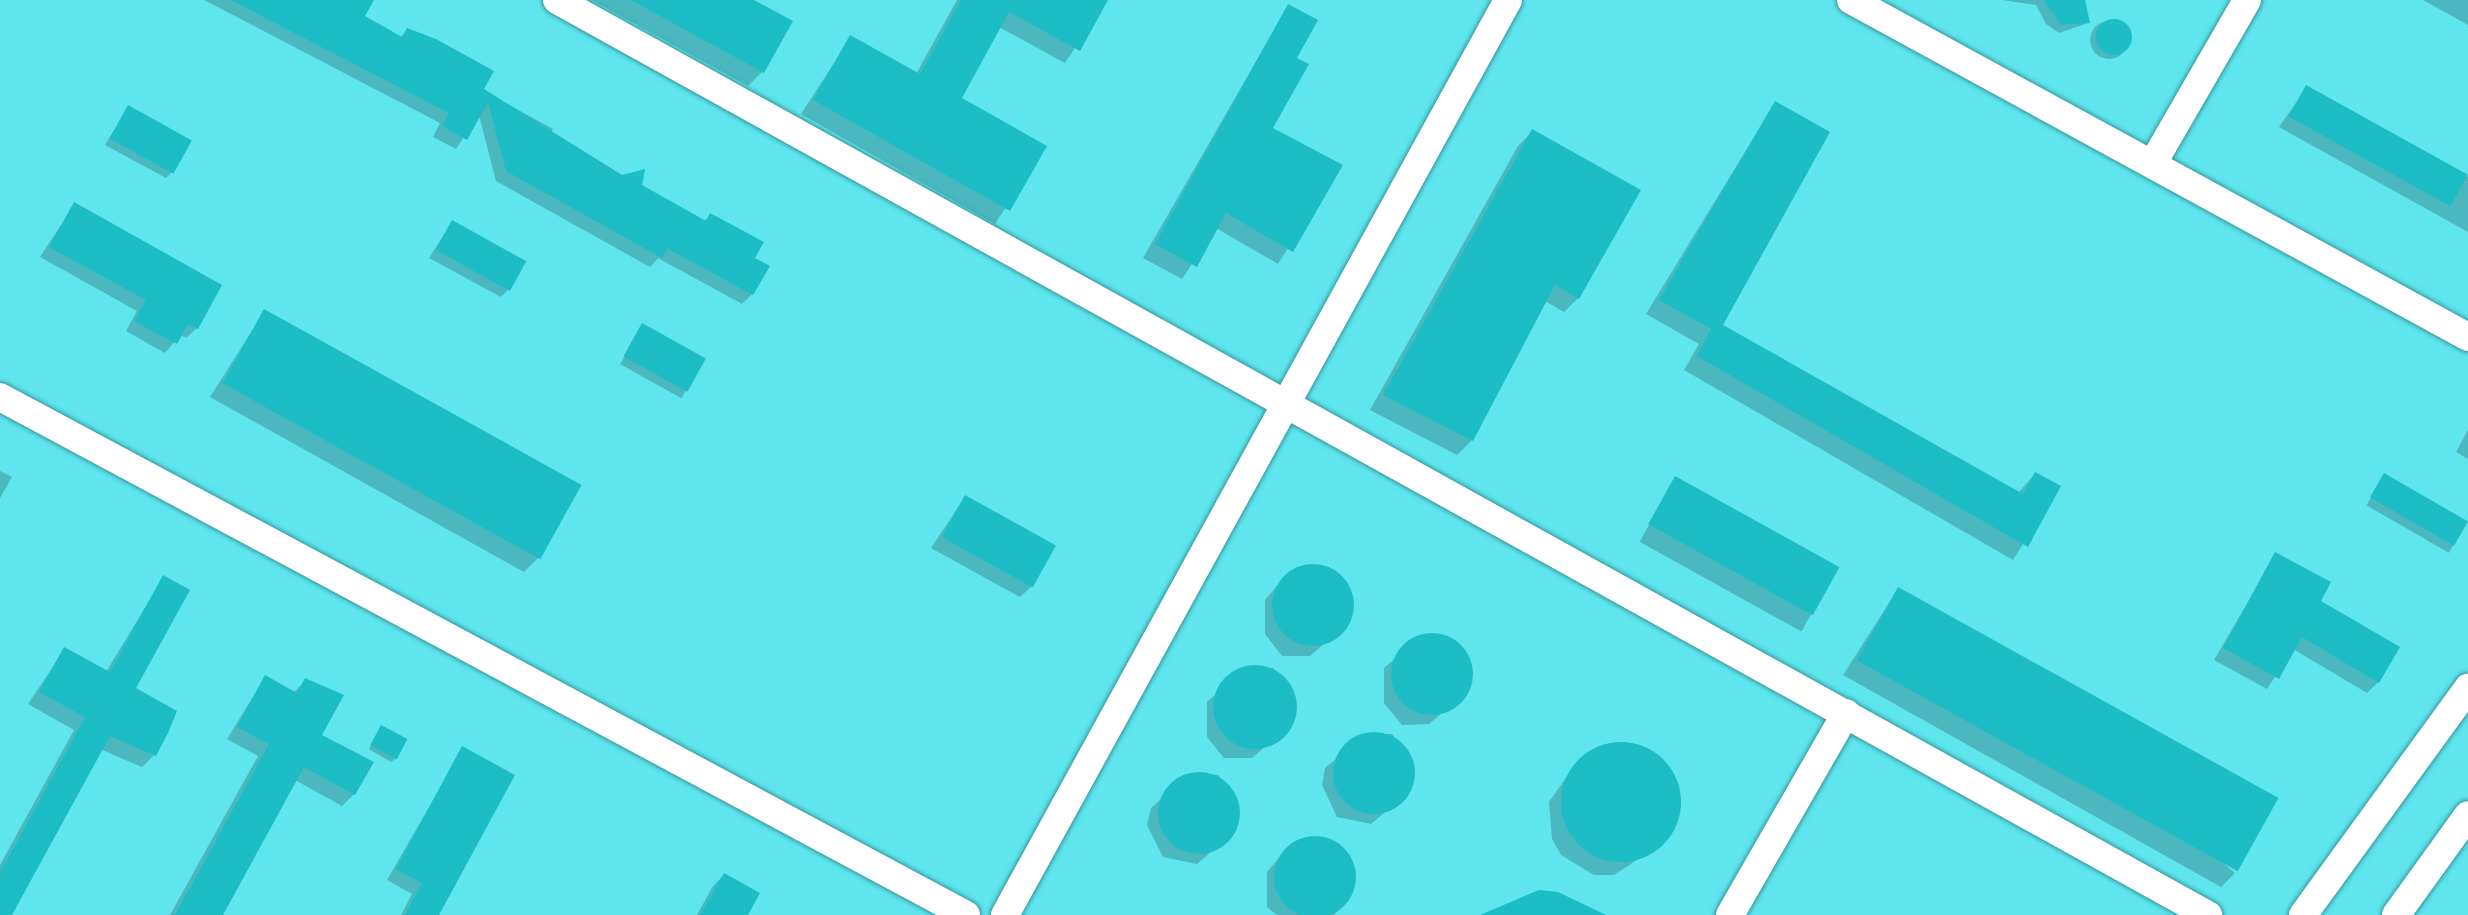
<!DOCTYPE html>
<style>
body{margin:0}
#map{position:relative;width:2468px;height:915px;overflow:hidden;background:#7af2fa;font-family:"Varela Round",sans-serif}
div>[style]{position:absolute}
.built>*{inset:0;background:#5ee5ee;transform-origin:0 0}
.shadow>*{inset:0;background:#0003;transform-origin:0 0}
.round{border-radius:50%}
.building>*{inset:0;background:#1dbdc6;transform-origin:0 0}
.roads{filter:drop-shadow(0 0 2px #38959b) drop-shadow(0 0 2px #38959b)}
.street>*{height:28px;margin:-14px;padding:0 14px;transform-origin:14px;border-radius:14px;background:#fff}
span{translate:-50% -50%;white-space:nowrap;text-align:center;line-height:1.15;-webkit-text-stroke:5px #fdfdfd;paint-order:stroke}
</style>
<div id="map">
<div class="built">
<div style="left:0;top:0;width:2468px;height:915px"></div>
</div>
<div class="shadow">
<div style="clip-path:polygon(204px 0,358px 0,363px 17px,400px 38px,408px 30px,482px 90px,553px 129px,549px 136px,704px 221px,711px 215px,752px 259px,752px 294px,742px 304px,658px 258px,650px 267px,496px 181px,479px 115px,456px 149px,433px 137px,440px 123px)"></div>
<div style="clip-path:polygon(592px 0,750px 0,762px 72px,748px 86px)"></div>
<div style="clip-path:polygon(957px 0,1106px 0,1065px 63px,999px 27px,960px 98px,1045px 146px,995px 224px,801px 114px,851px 37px,916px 74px)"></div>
<div style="clip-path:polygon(2002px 0,2081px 0,2088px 23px,2059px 33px,2046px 24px,2036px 5px)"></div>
<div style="clip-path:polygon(2423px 0,2468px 0,2468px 25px)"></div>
<div style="clip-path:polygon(1288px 6px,1295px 59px,1271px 129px,1340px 166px,1278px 264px,1216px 228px,1182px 279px,1143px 258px)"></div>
<div class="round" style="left:2090px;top:21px;width:38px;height:38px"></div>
<div style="clip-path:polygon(2307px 87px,2468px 177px,2468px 232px,2279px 127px)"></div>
<div style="clip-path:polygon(1775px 103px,1721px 325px,2018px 493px,2035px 474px,2058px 487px,2013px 560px,1684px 370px,1699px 344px,1646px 314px)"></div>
<div style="clip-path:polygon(128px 108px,173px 171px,166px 178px,105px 145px)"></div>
<div style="clip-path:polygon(1532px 132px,1578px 298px,1564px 312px,1545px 301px,1472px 440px,1457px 455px,1370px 410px,1518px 146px)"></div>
<div style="clip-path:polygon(74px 205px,197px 328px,186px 338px,180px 335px,165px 353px,126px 331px,137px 311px,40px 257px)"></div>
<div style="clip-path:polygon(452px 222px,508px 290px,501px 297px,429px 258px)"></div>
<div style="clip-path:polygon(264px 312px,539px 557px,524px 572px,210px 397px)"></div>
<div style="left:642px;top:325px;width:70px;height:45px;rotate:29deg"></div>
<div style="clip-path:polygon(2468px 430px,2468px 459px,2456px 452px)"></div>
<div style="clip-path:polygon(0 471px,12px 477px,0 498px)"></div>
<div style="left:2384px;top:475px;width:95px;height:35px;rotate:30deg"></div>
<div style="left:1675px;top:478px;width:185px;height:73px;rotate:29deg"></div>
<div style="clip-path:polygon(965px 497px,1031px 587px,1020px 597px,931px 548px)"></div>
<div style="clip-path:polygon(2276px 554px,2378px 682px,2367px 693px,2293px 649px,2267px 689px,2214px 660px)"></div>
<div style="clip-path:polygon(1322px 566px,1349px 588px,1349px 622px,1310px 656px,1282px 656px,1265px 634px,1265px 600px,1287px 574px)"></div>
<div style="clip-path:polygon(163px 578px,133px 689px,154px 755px,142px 767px,100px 749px,10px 915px,0 915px,0 865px,74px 730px,28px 704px,65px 649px,106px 672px)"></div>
<div style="clip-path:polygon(1898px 589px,2235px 873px,2221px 887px,1843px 675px)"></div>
<div style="clip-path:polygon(1424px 634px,1441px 635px,1468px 656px,1468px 691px,1429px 724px,1402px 725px,1384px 703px,1384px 668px)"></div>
<div style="clip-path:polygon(1246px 668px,1273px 668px,1291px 689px,1291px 724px,1252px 758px,1224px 758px,1207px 737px,1207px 702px)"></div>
<div style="clip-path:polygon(265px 677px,293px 693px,306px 680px,341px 696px,320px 735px,354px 794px,342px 806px,295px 780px,221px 915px,170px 915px,258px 756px,227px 739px)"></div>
<div style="clip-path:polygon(379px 731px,395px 759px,391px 762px,369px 749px)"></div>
<div style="clip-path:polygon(1392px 734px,1410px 756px,1410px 791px,1371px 824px,1337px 817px,1322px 785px,1325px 768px,1365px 735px)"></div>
<div style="clip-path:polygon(1601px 747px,1637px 747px,1667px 768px,1679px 805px,1664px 842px,1614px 875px,1594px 875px,1561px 855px,1552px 839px,1549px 802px,1570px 772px)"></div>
<div style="clip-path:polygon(463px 748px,438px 915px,401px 915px,412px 894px,387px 880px)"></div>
<div style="clip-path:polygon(1190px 774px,1218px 775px,1235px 796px,1235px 831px,1197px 864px,1163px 857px,1147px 825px,1151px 808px)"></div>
<div style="clip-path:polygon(1323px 839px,1351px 860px,1351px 895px,1334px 915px,1277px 915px,1267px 907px,1267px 872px,1289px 846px)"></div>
<div style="clip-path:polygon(724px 875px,746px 915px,697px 915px,713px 886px)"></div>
</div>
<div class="building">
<div style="clip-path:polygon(231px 0,374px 0,365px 16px,402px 37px,407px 28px,436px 39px,494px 71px,484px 89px,622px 175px,645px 169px,642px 185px,706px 221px,710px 213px,764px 242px,755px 258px,770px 266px,753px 295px,667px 248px,662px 258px,506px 171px,488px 102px,467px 140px,442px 126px,449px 113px)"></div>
<div style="clip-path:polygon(631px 0,754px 0,793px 21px,764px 73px)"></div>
<div style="clip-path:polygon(961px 0,1108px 0,1080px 51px,1009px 12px,962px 98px,1047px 146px,1010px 211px,813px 100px,850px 35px,920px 74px)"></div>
<div style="clip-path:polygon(2044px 0,2085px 0,2090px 23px,2061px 25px)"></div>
<div style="clip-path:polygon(1288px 4px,1318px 20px,1297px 58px,1309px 64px,1273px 128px,1343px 165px,1293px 252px,1226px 213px,1197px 267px,1155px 244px)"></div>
<div class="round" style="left:2096px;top:19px;width:36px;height:36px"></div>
<div style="left:2306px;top:85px;width:185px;height:36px;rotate:29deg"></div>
<div style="clip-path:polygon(1775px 101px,1830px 132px,1723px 325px,2023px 494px,2035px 472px,2061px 486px,2028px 547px,1697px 356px,1711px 329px,1659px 300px)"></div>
<div style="left:128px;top:105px;width:73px;height:38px;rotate:29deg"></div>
<div style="clip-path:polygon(1532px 129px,1641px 190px,1579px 299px,1555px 285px,1473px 441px,1383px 395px)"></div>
<div style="clip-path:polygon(74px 202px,222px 285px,198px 329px,188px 324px,177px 344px,134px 321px,146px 300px,49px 247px)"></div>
<div style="left:452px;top:220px;width:85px;height:34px;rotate:29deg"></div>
<div style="left:264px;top:309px;width:363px;height:85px;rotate:29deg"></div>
<div style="left:642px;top:323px;width:73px;height:38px;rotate:29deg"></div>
<div style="left:2384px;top:473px;width:97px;height:28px;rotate:30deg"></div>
<div style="left:1675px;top:476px;width:188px;height:55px;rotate:29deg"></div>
<div style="left:965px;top:495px;width:104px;height:48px;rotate:29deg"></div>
<div style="clip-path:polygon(2275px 552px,2331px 582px,2321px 601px,2400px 647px,2379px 683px,2302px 637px,2279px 679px,2223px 648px)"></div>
<div class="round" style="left:1272px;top:564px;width:82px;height:82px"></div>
<div style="clip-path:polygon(163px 575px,190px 590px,136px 688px,177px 711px,168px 733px,156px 756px,110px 736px,12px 915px,0 915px,0 873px,85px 717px,39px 692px,64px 647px,110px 672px)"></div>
<div style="left:1898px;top:587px;width:435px;height:84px;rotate:29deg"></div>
<div class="round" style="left:1391px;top:633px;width:82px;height:82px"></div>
<div class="round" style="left:1213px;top:665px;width:84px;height:84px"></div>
<div style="clip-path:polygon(265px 675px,297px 693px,305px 678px,344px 695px,322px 735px,374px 762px,355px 795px,304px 767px,223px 915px,175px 915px,269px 744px,237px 727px)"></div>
<div style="left:381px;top:725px;width:30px;height:23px;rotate:28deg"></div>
<div class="round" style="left:1333px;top:732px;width:82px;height:82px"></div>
<div class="round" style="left:1561px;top:742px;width:120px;height:120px"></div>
<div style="clip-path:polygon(462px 746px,515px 775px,439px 915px,405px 915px,422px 883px,396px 869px)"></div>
<div class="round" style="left:1158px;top:772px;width:82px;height:82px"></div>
<div class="round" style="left:1274px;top:836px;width:82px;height:82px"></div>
<div style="clip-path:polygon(724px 873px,760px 893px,748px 915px,700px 915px)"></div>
<div style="clip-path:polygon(1539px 890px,1558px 892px,1606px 915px,1480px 915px)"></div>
</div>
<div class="roads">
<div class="street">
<div style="left:557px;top:0;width:1888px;rotate:29deg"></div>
<div style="left:1851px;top:0;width:703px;rotate:28.64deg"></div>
<div style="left:2153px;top:163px;width:188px;rotate:-60deg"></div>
<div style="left:0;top:397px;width:1096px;rotate:28.2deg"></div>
<div style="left:1005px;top:915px;width:1044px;rotate:-61.2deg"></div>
<div style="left:1730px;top:915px;width:233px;rotate:-60.1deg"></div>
<div style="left:2303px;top:915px;width:281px;rotate:-54deg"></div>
<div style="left:2396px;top:915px;width:123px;rotate:-54.2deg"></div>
</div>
</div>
</div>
